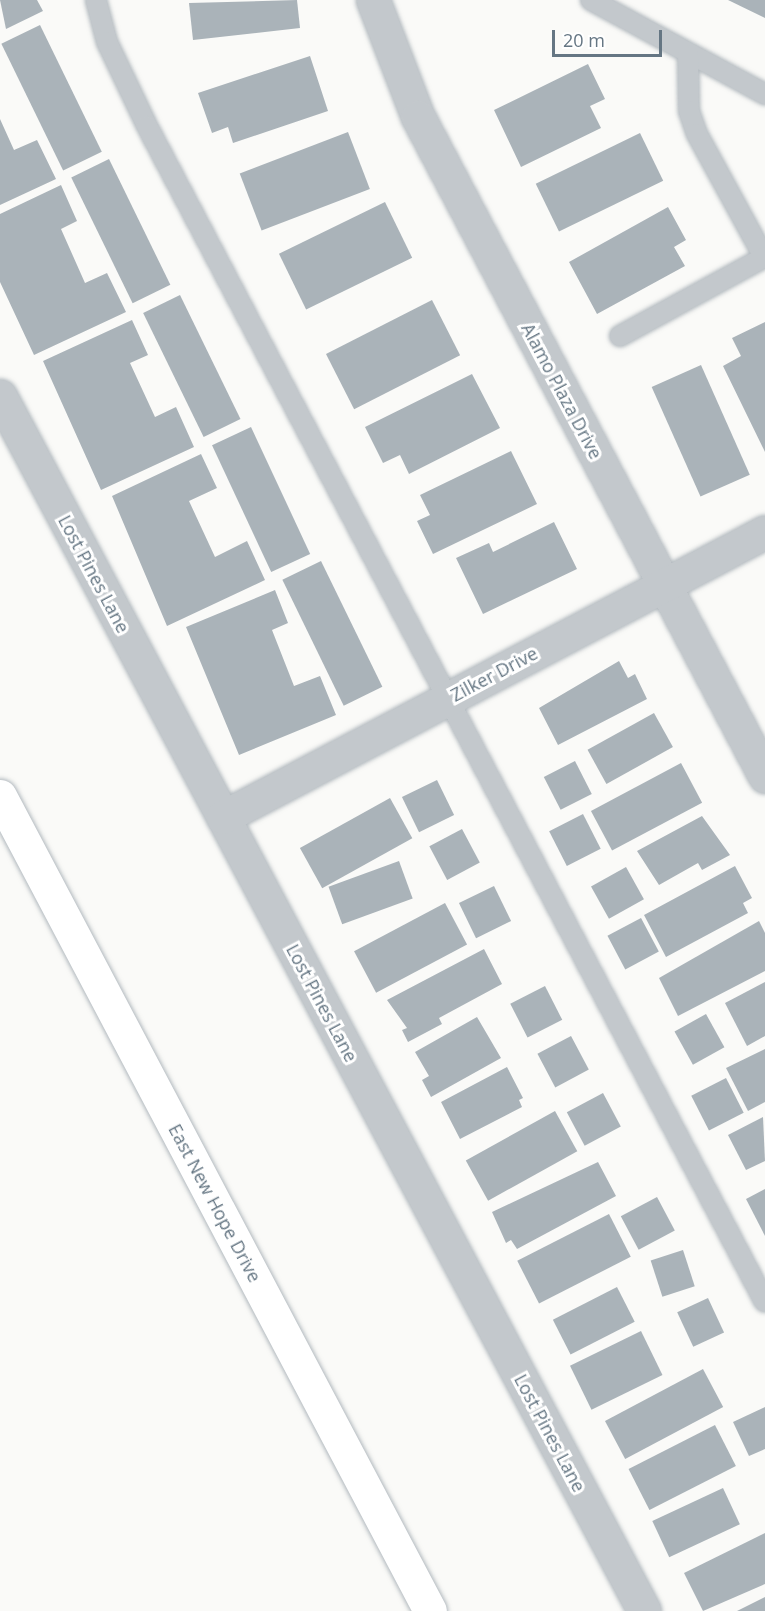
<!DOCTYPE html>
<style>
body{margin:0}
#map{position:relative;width:765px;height:1611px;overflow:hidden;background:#fafaf8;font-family:"Open Sans",sans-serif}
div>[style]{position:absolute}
.building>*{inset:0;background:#aab3b9;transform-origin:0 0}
.roads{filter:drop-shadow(0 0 2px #b3babf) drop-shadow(0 0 2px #b3babf)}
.lane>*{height:20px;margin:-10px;padding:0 10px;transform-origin:10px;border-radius:10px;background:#c3c8cc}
.street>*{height:33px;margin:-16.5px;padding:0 16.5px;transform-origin:16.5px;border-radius:16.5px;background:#c3c8cc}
.secondary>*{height:33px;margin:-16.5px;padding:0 16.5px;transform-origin:16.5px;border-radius:16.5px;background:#fff}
span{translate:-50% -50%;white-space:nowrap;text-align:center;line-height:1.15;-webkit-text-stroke:6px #fff;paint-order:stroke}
.street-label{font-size:18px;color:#657683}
.scale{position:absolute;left:552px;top:30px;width:110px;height:27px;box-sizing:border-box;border:3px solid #657683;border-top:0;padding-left:8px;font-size:18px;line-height:21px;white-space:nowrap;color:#657683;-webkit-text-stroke:4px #fff;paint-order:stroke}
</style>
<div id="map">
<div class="building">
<div style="clip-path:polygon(0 0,37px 0,43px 11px,6px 29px)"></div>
<div style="clip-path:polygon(297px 0,300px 28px,193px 40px,189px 3px)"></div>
<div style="clip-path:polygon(728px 0,765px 0,765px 18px)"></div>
<div style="left:40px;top:25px;width:141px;height:43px;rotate:64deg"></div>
<div style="clip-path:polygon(310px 56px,328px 111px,233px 143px,228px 127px,212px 133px,198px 93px)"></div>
<div style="clip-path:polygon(588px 64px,605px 99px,590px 106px,601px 128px,521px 167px,494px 110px)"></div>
<div style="clip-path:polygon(0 119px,14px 150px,37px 140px,56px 179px,0 205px)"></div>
<div style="left:348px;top:132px;width:61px;height:116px;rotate:69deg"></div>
<div style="left:640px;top:133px;width:53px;height:116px;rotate:64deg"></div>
<div style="left:109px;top:159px;width:140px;height:42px;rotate:64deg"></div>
<div style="clip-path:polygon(61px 185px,77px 221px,61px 229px,85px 283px,107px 273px,126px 312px,34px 355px,0 282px,0 214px)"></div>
<div style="left:385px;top:202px;width:62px;height:118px;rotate:64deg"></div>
<div style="clip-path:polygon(668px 207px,686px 240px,674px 247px,685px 266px,597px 314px,569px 262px)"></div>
<div style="left:180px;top:295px;width:138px;height:41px;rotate:64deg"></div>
<div style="left:432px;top:300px;width:62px;height:119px;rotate:63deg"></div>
<div style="clip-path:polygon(132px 320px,148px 355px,130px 363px,155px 417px,176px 407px,194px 447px,101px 490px,43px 361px)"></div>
<div style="clip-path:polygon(765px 322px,765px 452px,723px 366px,741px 356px,732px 338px)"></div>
<div style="left:701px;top:365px;width:120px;height:54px;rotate:66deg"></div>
<div style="clip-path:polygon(472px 374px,500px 428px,409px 474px,400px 455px,383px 463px,365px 427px)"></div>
<div style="left:251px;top:427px;width:140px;height:43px;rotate:65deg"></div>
<div style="clip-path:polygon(511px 451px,537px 504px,433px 554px,417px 521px,430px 515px,420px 495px)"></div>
<div style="clip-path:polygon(201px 454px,217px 488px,189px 501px,215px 557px,247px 541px,265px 580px,167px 626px,112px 496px)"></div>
<div style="clip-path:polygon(554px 522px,577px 569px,483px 614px,456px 558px,489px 543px,493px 552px)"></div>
<div style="left:321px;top:561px;width:140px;height:43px;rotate:64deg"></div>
<div style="clip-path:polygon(275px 590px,288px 623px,272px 630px,294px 686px,320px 676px,336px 715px,239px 755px,186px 627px)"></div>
<div style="clip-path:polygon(619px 661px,628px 678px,635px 674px,647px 699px,558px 745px,539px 708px)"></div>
<div style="left:654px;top:713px;width:39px;height:76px;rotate:61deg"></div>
<div style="left:575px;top:761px;width:37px;height:35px;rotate:63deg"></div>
<div style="left:681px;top:763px;width:45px;height:102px;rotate:62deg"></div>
<div style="left:437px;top:780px;width:39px;height:39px;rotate:64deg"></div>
<div style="left:390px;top:798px;width:46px;height:103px;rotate:61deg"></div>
<div style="left:583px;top:814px;width:39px;height:38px;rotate:63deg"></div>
<div style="clip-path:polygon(702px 816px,730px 855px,702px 870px,698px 863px,659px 885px,637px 851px)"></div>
<div style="left:462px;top:829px;width:38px;height:37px;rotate:62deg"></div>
<div style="left:399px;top:861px;width:40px;height:75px;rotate:70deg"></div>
<div style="clip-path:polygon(735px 866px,752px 898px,743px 903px,748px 913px,666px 957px,644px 915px)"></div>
<div style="left:626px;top:867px;width:37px;height:40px;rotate:61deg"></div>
<div style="left:494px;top:886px;width:39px;height:39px;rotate:64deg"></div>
<div style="left:445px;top:903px;width:47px;height:103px;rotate:62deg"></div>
<div style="left:641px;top:918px;width:38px;height:38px;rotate:62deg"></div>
<div style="clip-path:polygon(759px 921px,765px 933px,765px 971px,678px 1016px,659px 978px)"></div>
<div style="clip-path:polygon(484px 949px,502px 984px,439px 1018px,442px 1024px,408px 1042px,402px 1030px,407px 1028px,387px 1000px)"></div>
<div style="clip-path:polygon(765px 982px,765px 1036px,747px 1046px,725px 1003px)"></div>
<div style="left:545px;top:986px;width:38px;height:39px;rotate:63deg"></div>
<div style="left:706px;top:1014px;width:38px;height:36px;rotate:61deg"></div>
<div style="clip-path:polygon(477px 1017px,501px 1058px,431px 1097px,422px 1080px,429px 1076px,415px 1052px)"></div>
<div style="left:571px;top:1036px;width:38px;height:38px;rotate:62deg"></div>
<div style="clip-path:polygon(765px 1049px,765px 1102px,748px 1111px,726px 1068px)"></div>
<div style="clip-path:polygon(507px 1067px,523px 1098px,519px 1100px,522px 1107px,460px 1139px,441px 1102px)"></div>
<div style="left:726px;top:1078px;width:39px;height:39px;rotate:63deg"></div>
<div style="left:603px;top:1093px;width:38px;height:41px;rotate:62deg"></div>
<div style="left:555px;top:1111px;width:46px;height:102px;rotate:61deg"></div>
<div style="clip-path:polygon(763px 1117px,765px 1161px,746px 1170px,728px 1135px)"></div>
<div style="clip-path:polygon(598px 1162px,616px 1196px,517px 1249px,511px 1240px,506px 1243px,492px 1212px)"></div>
<div style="clip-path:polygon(765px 1189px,765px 1236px,746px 1199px)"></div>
<div style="left:657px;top:1197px;width:38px;height:41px;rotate:62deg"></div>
<div style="left:609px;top:1214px;width:48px;height:103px;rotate:63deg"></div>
<div style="left:683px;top:1250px;width:38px;height:34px;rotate:72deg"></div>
<div style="left:617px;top:1287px;width:39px;height:72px;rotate:63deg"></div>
<div style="left:708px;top:1298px;width:38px;height:34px;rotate:65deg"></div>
<div style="left:641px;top:1331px;width:49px;height:79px;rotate:64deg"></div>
<div style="left:703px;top:1369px;width:43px;height:111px;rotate:62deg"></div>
<div style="clip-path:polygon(765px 1407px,765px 1449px,749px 1456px,733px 1422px)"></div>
<div style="left:715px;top:1425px;width:46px;height:97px;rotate:63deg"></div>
<div style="left:723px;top:1488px;width:40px;height:78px;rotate:65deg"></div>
<div style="clip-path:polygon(765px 1533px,765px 1584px,703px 1611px,684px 1573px)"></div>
<div style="clip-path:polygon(765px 1597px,765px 1611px,737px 1611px)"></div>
</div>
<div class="roads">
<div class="lane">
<div style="left:96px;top:0;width:43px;rotate:75.3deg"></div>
<div style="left:107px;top:42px;width:93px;rotate:64.5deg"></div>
<div style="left:147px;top:126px;width:1328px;rotate:62.28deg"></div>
<div style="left:591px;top:0;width:198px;rotate:28.4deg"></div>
<div style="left:688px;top:55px;width:56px;rotate:89deg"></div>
<div style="left:689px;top:111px;width:24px;rotate:71deg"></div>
<div style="left:697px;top:134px;width:140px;rotate:61.4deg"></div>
<div style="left:620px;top:336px;width:165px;rotate:-28.6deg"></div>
</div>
<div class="street">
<div style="left:373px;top:0;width:125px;rotate:69deg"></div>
<div style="left:418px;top:117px;width:745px;rotate:62.23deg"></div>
<div style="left:0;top:396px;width:1375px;rotate:62.07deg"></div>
<div style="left:223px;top:817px;width:612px;rotate:-27.74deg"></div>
</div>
<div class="secondary">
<div style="left:0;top:796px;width:921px;rotate:62.18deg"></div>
</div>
</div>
<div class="street-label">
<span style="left:562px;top:391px;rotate:62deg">Alamo Plaza Drive</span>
<span style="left:94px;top:574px;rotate:62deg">Lost Pines Lane</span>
<span style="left:494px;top:674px;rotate:-28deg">Zilker Drive</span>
<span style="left:322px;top:1003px;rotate:62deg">Lost Pines Lane</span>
<span style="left:215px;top:1203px;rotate:62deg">East New Hope Drive</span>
<span style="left:550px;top:1433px;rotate:62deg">Lost Pines Lane</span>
</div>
<div class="scale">20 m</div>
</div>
